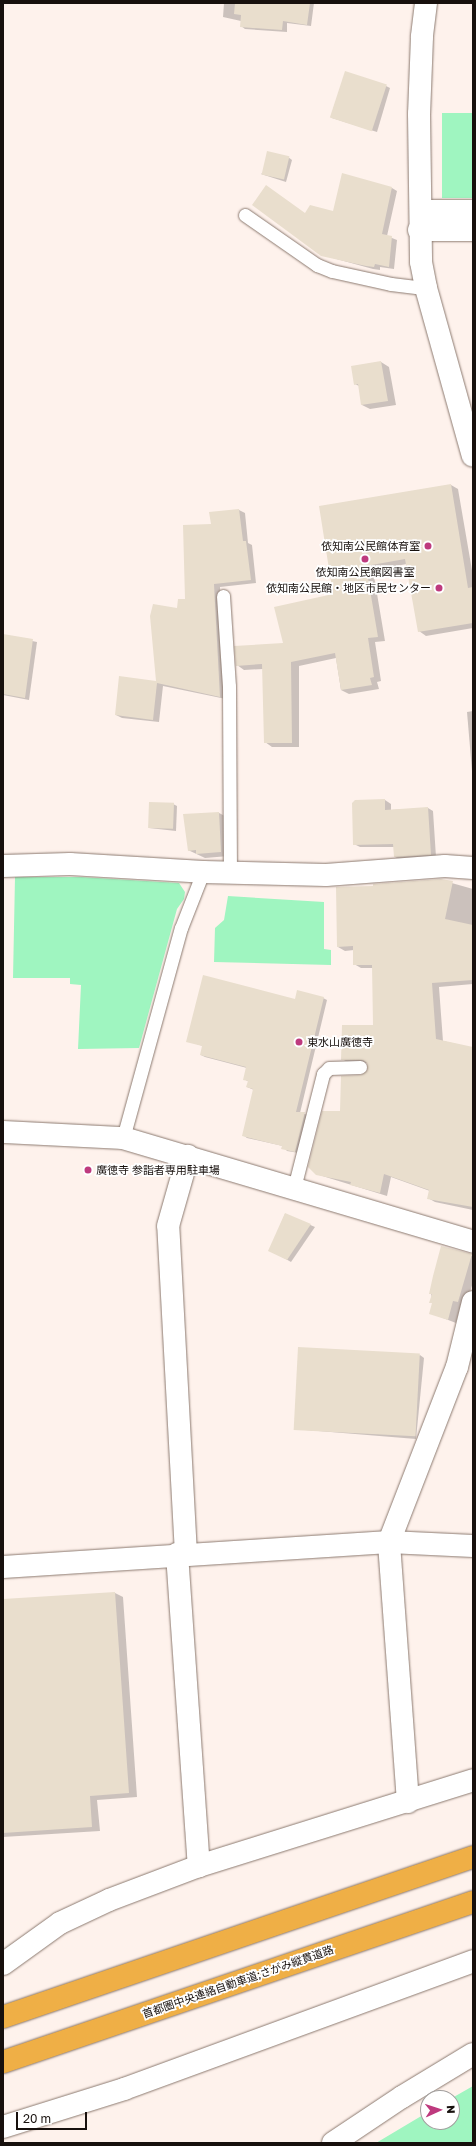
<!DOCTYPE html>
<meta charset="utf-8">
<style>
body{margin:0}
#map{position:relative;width:476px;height:2146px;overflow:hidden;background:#fef2ec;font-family:"Golos Text","Noto Sans JP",sans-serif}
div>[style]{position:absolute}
.green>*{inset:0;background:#9ff5c0;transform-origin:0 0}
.shadow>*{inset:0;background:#0003}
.building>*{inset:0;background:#e9decd;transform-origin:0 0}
.roads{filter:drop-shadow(0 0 1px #8c7a70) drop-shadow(0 0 1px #8c7a70)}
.lane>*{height:13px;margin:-6.5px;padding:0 6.5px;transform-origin:6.5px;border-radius:6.5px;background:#fff}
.street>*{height:22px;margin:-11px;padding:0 11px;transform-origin:11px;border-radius:11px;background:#fff}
.secondary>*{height:22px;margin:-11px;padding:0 11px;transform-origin:11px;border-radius:11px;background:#fff}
.highway>*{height:22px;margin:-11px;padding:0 11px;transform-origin:11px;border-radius:11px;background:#efaf46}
.dots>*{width:11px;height:11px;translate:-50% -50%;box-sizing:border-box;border:2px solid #fff;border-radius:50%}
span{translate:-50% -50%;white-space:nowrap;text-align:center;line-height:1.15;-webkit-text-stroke:3.5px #fff;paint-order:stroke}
.poi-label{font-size:11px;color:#17100d}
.right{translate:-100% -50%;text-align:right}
.left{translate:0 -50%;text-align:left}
.street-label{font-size:11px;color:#17100d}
.frame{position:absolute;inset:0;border:4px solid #17100d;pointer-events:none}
.north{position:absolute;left:420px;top:2090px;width:40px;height:40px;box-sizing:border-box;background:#fff;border:1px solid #a29f9e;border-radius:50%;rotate:87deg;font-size:11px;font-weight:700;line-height:16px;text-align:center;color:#17100d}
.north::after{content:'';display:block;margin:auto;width:14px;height:18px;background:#be3a7e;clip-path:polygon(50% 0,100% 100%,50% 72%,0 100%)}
.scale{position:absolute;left:16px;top:2112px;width:71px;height:18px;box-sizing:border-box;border:2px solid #17100d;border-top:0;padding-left:5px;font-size:12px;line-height:14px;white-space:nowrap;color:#17100d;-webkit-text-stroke:3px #fff;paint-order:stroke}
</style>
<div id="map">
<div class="green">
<div style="left:442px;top:113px;width:31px;height:85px"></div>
<div style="clip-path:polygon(15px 877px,81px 877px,179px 883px,185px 892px,184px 899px,177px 909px,139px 1048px,78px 1049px,81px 985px,70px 984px,70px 978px,13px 978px)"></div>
<div style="clip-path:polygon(228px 896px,324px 902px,324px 949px,331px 950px,331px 965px,214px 962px,215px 928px,224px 920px)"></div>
<div style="clip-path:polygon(473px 2086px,473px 2143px,376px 2143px,428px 2112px,428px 2122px,452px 2122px,452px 2098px)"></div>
</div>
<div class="shadow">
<div style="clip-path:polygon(224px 3px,314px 3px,311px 26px,287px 23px,287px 32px,245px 29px,241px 26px,241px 21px,223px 17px)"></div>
<div style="clip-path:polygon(386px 86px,390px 88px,377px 132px,332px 118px)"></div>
<div style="clip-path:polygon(288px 157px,292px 160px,286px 182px,261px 174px)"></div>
<div style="clip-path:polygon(392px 188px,397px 191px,387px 236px,397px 240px,394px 269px,380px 267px,380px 270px,373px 269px,322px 255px,305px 214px,333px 213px)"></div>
<div style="clip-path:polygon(381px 362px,389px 367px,396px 405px,370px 409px,362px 405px,359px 386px,355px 384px,352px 367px)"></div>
<div style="clip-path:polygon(451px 485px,458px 489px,473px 576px,473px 628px,426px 636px,419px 631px,407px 564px,373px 570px,385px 641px,375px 642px,381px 681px,377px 682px,379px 689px,349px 694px,341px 690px,336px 658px,299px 666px,299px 747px,272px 747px,265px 742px,263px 669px,244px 670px,237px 665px,284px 643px)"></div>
<div style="clip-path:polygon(239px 510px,245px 513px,248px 543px,252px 545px,256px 583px,220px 587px,226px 699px,163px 686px,159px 722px,122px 718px,116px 715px,157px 682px,178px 609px,186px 600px,212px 525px)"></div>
<div style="clip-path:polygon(3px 635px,37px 642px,29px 700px,3px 695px)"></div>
<div style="clip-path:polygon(473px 711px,473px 783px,467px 712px)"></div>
<div style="clip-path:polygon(385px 800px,391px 804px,391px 810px,428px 808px,433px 811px,436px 857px,401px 860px,395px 857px,394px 847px,360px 847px,354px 844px)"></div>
<div style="clip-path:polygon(173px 804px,177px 806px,176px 831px,149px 828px)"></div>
<div style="clip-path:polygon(219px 813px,227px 817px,229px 856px,205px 858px,188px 850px)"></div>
<div style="clip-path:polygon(441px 880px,473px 889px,473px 984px,439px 987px,443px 1041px,473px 1048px,473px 1210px,435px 1202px,428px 1198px,430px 1191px,391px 1177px,387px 1196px,316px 1174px,341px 1112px,361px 1076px,368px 1071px,368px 1063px,349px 1063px,342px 1059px,374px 1026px,373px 968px,361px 968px,354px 964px,354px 950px,345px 951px,338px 947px,374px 887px)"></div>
<div style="clip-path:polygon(323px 998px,327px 1000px,300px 1113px,309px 1115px,299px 1153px,287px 1151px,283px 1146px,247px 1138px,243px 1135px,254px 1090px,247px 1087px,249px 1082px,244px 1079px,247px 1068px,205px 1057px,201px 1055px,203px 1046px,187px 1041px,296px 1000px)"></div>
<div style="clip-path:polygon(285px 1214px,315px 1227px,291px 1262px,270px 1250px)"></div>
<div style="clip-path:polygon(442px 1247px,473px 1256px,473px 1282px,466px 1306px,461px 1304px,456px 1323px,430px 1313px,433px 1304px,431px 1293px)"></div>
<div style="clip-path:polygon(420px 1355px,424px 1358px,416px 1439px,294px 1429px)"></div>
<div style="clip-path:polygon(115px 1593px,123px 1597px,137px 1797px,97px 1800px,100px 1831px,3px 1837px,3px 1600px)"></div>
</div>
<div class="building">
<div style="clip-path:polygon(235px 3px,310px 3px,307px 25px,283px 21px,282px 30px,240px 27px,241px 15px,234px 14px)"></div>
<div style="left:345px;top:71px;width:44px;height:49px;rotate:18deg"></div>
<div style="left:267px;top:151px;width:23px;height:24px;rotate:13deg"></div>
<div style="clip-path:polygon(342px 173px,392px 187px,382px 234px,392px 236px,389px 267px,375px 264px,374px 267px,366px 266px,321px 256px,252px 205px,266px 185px,305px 213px,310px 205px,333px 211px)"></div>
<div style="clip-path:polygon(381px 361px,388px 401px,361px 405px,358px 384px,354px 385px,351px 366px)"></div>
<div style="clip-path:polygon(451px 484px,468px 588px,473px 587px,473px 623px,418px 632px,405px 559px,366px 566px,378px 637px,368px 638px,374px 677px,370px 678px,372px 685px,341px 690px,335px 653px,291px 662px,292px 743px,264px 743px,262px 664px,236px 666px,234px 646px,283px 643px,274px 607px,333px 594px,319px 506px)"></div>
<div style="clip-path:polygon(239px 509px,243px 541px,246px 541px,251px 580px,214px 584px,220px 697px,157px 683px,153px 720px,115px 715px,119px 676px,156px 681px,150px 616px,153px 604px,177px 608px,178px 599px,185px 599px,183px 525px,211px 524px,209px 512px)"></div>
<div style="clip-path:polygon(3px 634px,33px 639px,25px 698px,3px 694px)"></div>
<div style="clip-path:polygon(385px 799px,385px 810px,428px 807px,431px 855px,394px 857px,393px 844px,353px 845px,352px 803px,355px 800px)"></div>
<div style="left:149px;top:802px;width:25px;height:26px;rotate:2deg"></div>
<div style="clip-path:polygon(219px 812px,221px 852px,196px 854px,196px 850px,188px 851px,183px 814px)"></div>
<div style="clip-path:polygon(441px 879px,453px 881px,445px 919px,473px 925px,473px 980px,432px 983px,436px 1039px,473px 1047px,473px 1207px,427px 1199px,429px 1190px,384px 1174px,380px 1193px,350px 1185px,351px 1182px,316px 1175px,308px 1167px,322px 1111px,340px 1111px,341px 1076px,361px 1075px,367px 1070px,367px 1063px,363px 1060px,341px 1060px,342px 1025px,373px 1025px,372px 965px,353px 965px,353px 946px,337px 947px,336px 887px,373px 886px,373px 884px)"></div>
<div style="clip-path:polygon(203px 975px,295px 999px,297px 990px,324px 997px,296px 1112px,305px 1112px,295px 1152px,281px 1149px,282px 1146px,242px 1136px,253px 1089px,246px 1087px,248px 1081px,243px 1080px,246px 1067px,200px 1055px,202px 1046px,186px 1042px)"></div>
<div style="clip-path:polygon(285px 1213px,311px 1224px,287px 1260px,268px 1251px)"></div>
<div style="clip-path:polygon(441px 1246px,472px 1254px,458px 1302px,453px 1301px,448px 1320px,429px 1314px,432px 1303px,429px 1303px,432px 1294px,429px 1294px,433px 1276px)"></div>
<div style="left:298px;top:1347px;width:122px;height:83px;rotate:3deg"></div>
<div style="clip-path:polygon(115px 1592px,129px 1793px,90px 1796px,92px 1827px,3px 1833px,3px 1599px)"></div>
</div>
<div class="roads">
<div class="lane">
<div style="left:245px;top:215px;width:88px;rotate:34.8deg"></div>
<div style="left:317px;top:265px;width:16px;rotate:22deg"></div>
<div style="left:332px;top:271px;width:60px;rotate:12.4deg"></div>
<div style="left:391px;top:284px;width:35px;rotate:7deg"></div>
<div style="left:223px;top:596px;width:90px;rotate:86.2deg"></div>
<div style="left:229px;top:686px;width:186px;rotate:89.7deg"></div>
<div style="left:123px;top:1138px;width:218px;rotate:-74.6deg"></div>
<div style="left:181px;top:928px;width:60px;rotate:-68.6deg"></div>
<div style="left:294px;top:1188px;width:118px;rotate:-75.7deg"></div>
<div style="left:323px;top:1074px;width:8px;rotate:-45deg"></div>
<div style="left:329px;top:1068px;width:31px;rotate:-2deg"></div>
</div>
<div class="street">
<div style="left:429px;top:211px;width:44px"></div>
<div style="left:419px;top:230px;width:54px"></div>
<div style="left:3px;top:866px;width:67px;rotate:-1.7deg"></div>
<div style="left:70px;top:864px;width:133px;rotate:3.4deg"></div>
<div style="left:203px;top:872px;width:123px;rotate:1.4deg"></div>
<div style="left:326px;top:875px;width:119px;rotate:-4.3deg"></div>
<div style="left:445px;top:866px;width:28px;rotate:4deg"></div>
<div style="left:3px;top:1132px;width:120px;rotate:2.9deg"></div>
<div style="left:123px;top:1138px;width:365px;rotate:16.5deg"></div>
<div style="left:177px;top:1554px;width:313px;rotate:86deg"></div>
<div style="left:199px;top:1866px;width:287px;rotate:-17.4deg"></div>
<div style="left:186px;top:1554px;width:328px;rotate:-93.1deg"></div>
<div style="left:168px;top:1226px;width:73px;rotate:-74.1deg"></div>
<div style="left:3px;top:1567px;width:387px;rotate:-3.7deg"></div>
<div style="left:389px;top:1542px;width:84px;rotate:2.7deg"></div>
<div style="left:408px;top:1802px;width:261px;rotate:-94.2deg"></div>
<div style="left:389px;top:1542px;width:188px;rotate:-68.8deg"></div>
<div style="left:457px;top:1367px;width:67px;rotate:-76.2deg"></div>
<div style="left:333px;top:2143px;width:83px;rotate:-33.7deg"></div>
<div style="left:402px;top:2097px;width:83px;rotate:-31.2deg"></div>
</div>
<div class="secondary">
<div style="left:426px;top:3px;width:34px;rotate:97deg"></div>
<div style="left:422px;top:37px;width:77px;rotate:92.2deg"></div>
<div style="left:419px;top:114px;width:148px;rotate:89.2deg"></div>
<div style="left:421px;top:262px;width:26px;rotate:79deg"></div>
<div style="left:426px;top:288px;width:174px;rotate:74.4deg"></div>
<div style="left:3px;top:1964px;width:70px;rotate:-35.7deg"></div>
<div style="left:60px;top:1923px;width:54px;rotate:-25.1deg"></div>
<div style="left:109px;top:1900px;width:96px;rotate:-20.7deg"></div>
<div style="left:3px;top:2127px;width:127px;rotate:-17.4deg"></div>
<div style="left:124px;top:2089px;width:372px;rotate:-20.1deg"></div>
</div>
<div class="highway">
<div style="left:3px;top:2017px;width:496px;rotate:-18.8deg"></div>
<div style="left:3px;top:2062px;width:496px;rotate:-18.8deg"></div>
</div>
</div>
<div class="dots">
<div style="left:428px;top:546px;background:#be3a7e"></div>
<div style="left:365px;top:559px;background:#be3a7e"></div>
<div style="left:439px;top:588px;background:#be3a7e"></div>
<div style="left:299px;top:1042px;background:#be3a7e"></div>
<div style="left:88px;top:1170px;background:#be3a7e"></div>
</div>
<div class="poi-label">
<span class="right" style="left:420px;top:546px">依知南公民館体育室</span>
<span style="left:365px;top:572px">依知南公民館図書室</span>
<span class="right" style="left:431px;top:588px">依知南公民館・地区市民センター</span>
<span class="left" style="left:307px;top:1042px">東水山廣徳寺</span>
<span class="left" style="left:96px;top:1170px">廣徳寺 参詣者専用駐車場</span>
</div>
<div class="street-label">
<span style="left:238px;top:1982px;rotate:-19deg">首都圏中央連絡自動車道;さがみ縦貫道路</span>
</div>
<div class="frame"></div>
<div class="north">N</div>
<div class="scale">20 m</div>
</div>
